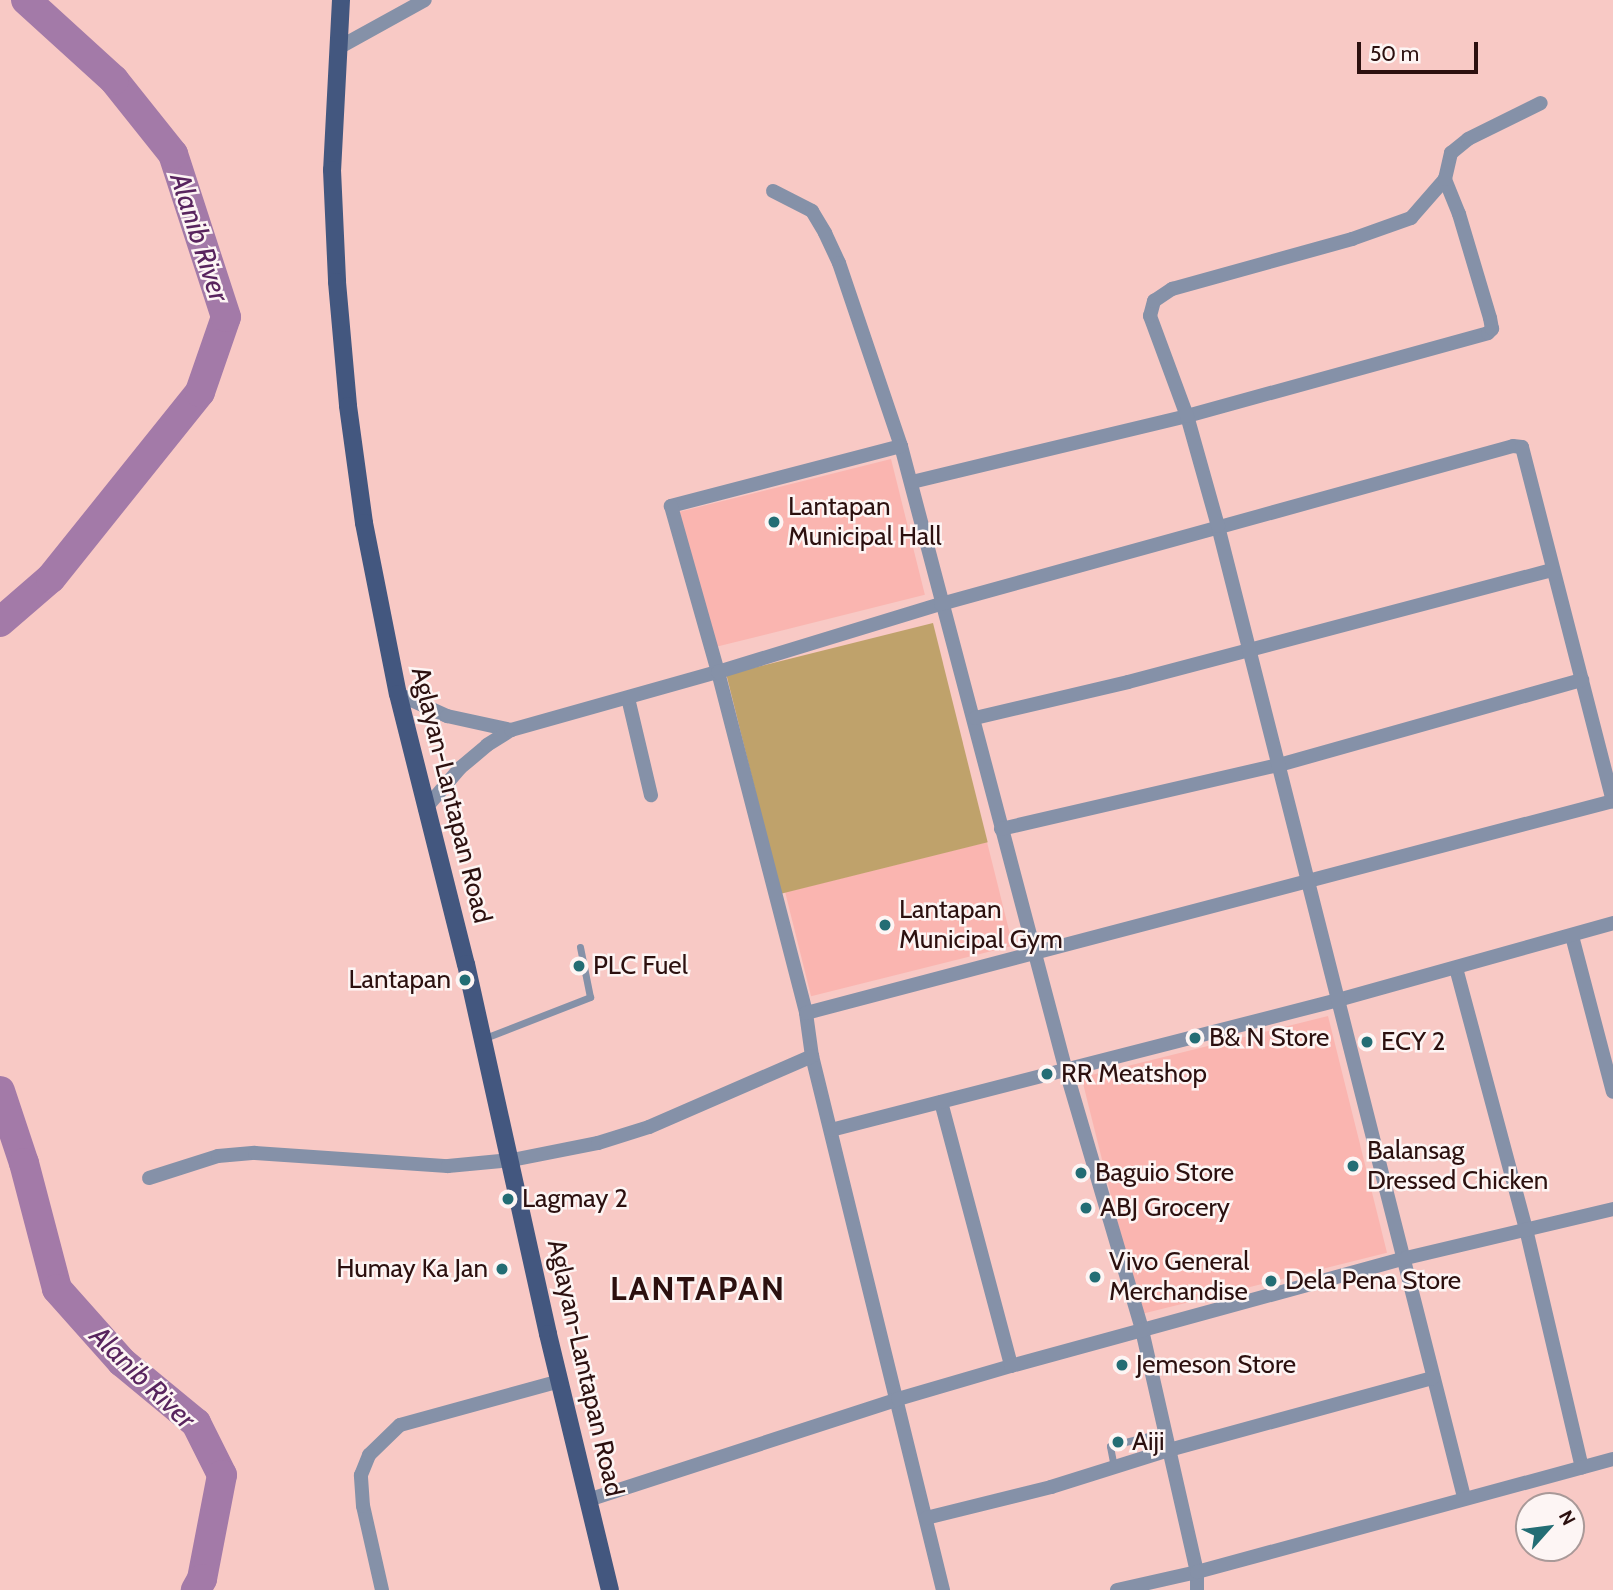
<!DOCTYPE html>
<style>
body{margin:0}
#map{position:relative;width:1613px;height:1590px;overflow:hidden;background:#f8c9c5;font-family:Cabin,sans-serif}
div>[style]{position:absolute}
.built>*{inset:0;background:#fab5b0;transform-origin:0 0}
.green>*{inset:0;background:#bfa26b;transform-origin:0 0}
.river>*{height:30px;margin:-15px;padding:0 15px;transform-origin:15px;border-radius:15px;background:#a37aa8}
.service>*{height:7px;margin:-3.5px;padding:0 3.5px;transform-origin:3.5px;border-radius:3.5px;background:#8591a8}
.minor>*{height:14px;margin:-7px;padding:0 7px;transform-origin:7px;border-radius:7px;background:#8591a8}
.primary>*{height:18px;margin:-9px;padding:0 9px;transform-origin:9px;border-radius:9px;background:#43577f}
.dots>*{width:19px;height:19px;translate:-50% -50%;box-sizing:border-box;border:4px solid #fdf5f4;border-radius:50%}
span{translate:-50% -50%;white-space:nowrap;text-align:center;line-height:1.15;-webkit-text-stroke:5px #fdf5f4;paint-order:stroke}
.poi-label{font-size:26px;color:#2c100f}
.left{translate:0 -50%;text-align:left}
.right{translate:-100% -50%;text-align:right}
.street-label{font-size:26px;color:#2c100f}
.water-label{font-size:28px;color:#58245e;font-style:italic}
.district-label{font-size:33px;color:#2c100f;font-weight:700;letter-spacing:2px}
.north{position:absolute;left:1515px;top:1492px;width:70px;height:70px;box-sizing:border-box;background:#fdf5f4;border:2px solid #a99998;border-radius:50%;rotate:62deg;font-size:19px;font-weight:700;line-height:28px;text-align:center;color:#2c100f}
.north::after{content:'';display:block;margin:auto;width:24px;height:32px;background:#236d74;clip-path:polygon(50% 0,100% 100%,50% 72%,0 100%)}
.scale{position:absolute;left:1357px;top:42px;width:121px;height:32px;box-sizing:border-box;border:4px solid #2c100f;border-top:0;padding-left:9px;font-size:21px;line-height:24px;white-space:nowrap;color:#2c100f;-webkit-text-stroke:5px #fdf5f4;paint-order:stroke}
</style>
<div id="map">
<div class="built">
<div style="left:891px;top:459px;width:140px;height:218px;rotate:76deg"></div>
<div style="left:987px;top:842px;width:107px;height:208px;rotate:76deg"></div>
<div style="left:1328px;top:1016px;width:244px;height:254px;rotate:76deg"></div>
</div>
<div class="green">
<div style="left:933px;top:623px;width:226px;height:213px;rotate:76deg"></div>
</div>
<div class="river">
<div style="left:0;top:622px;width:67px;rotate:-40.8deg"></div>
<div style="left:51px;top:578px;width:238px;rotate:-51.3deg"></div>
<div style="left:200px;top:392px;width:79px;rotate:-70.9deg"></div>
<div style="left:226px;top:317px;width:171px;rotate:-108deg"></div>
<div style="left:173px;top:154px;width:95px;rotate:-128.6deg"></div>
<div style="left:114px;top:80px;width:119px;rotate:-137.7deg"></div>
<div style="left:0;top:1091px;width:76px;rotate:71.6deg"></div>
<div style="left:24px;top:1163px;width:130px;rotate:75.3deg"></div>
<div style="left:57px;top:1289px;width:98px;rotate:48.3deg"></div>
<div style="left:122px;top:1362px;width:96px;rotate:39.5deg"></div>
<div style="left:196px;top:1423px;width:58px;rotate:63.4deg"></div>
<div style="left:222px;top:1475px;width:106px;rotate:100.9deg"></div>
<div style="left:202px;top:1579px;width:13px;rotate:119deg"></div>
</div>
<div class="service">
<div style="left:485px;top:1038px;width:113px;rotate:-21.3deg"></div>
<div style="left:590px;top:997px;width:51px;rotate:-101.3deg"></div>
<div style="left:1114px;top:1467px;width:21px;rotate:-101deg"></div>
<div style="left:1110px;top:1446px;width:56px;rotate:-14.5deg"></div>
</div>
<div class="minor">
<div style="left:338px;top:48px;width:99px;rotate:-28.9deg"></div>
<div style="left:773px;top:191px;width:44px;rotate:27.1deg"></div>
<div style="left:812px;top:211px;width:26px;rotate:59deg"></div>
<div style="left:825px;top:233px;width:33px;rotate:65deg"></div>
<div style="left:839px;top:263px;width:193px;rotate:71.3deg"></div>
<div style="left:901px;top:446px;width:646px;rotate:75.21deg"></div>
<div style="left:1066px;top:1071px;width:270px;rotate:73.6deg"></div>
<div style="left:1142px;top:1330px;width:248px;rotate:77.2deg"></div>
<div style="left:1197px;top:1572px;width:18px;rotate:90deg"></div>
<div style="left:901px;top:446px;width:238px;rotate:165.4deg"></div>
<div style="left:671px;top:506px;width:173px;rotate:74.2deg"></div>
<div style="left:718px;top:672px;width:352px;rotate:75.5deg"></div>
<div style="left:806px;top:1013px;width:43px;rotate:82.1deg"></div>
<div style="left:812px;top:1056px;width:550px;rotate:76.22deg"></div>
<div style="left:912px;top:482px;width:283px;rotate:-13.5deg"></div>
<div style="left:1187px;top:416px;width:312px;rotate:-15.4deg"></div>
<div style="left:1488px;top:333px;width:6px;rotate:-45deg"></div>
<div style="left:1492px;top:329px;width:11px;rotate:-100deg"></div>
<div style="left:1490px;top:318px;width:109px;rotate:-106.6deg"></div>
<div style="left:1459px;top:214px;width:38px;rotate:-112deg"></div>
<div style="left:398px;top:694px;width:54px;rotate:24.2deg"></div>
<div style="left:447px;top:716px;width:66px;rotate:12.3deg"></div>
<div style="left:628px;top:698px;width:100px;rotate:76.7deg"></div>
<div style="left:975px;top:718px;width:157px;rotate:-13.2deg"></div>
<div style="left:1128px;top:682px;width:439px;rotate:-14.8deg"></div>
<div style="left:425px;top:809px;width:54px;rotate:-49.5deg"></div>
<div style="left:460px;top:768px;width:35px;rotate:-40deg"></div>
<div style="left:487px;top:745px;width:28px;rotate:-32deg"></div>
<div style="left:511px;top:730px;width:215px;rotate:-15.7deg"></div>
<div style="left:718px;top:672px;width:233px;rotate:-17deg"></div>
<div style="left:941px;top:604px;width:593px;rotate:-15.44deg"></div>
<div style="left:1513px;top:446px;width:9px;rotate:6deg"></div>
<div style="left:1522px;top:447px;width:366px;rotate:75.6deg"></div>
<div style="left:1613px;top:801px;width:834px;rotate:165.28deg"></div>
<div style="left:1001px;top:829px;width:285px;rotate:-13deg"></div>
<div style="left:1279px;top:765px;width:315px;rotate:-15.7deg"></div>
<div style="left:1572px;top:936px;width:161px;rotate:75.3deg"></div>
<div style="left:1456px;top:968px;width:270px;rotate:75deg"></div>
<div style="left:1526px;top:1229px;width:245px;rotate:76.8deg"></div>
<div style="left:941px;top:1102px;width:273px;rotate:75.1deg"></div>
<div style="left:831px;top:1130px;width:523px;rotate:-14.38deg"></div>
<div style="left:1338px;top:1000px;width:286px;rotate:-15.6deg"></div>
<div style="left:149px;top:1178px;width:72px;rotate:-17.7deg"></div>
<div style="left:218px;top:1156px;width:37px;rotate:-5deg"></div>
<div style="left:255px;top:1153px;width:193px;rotate:3.9deg"></div>
<div style="left:448px;top:1166px;width:64px;rotate:-5.4deg"></div>
<div style="left:512px;top:1160px;width:88px;rotate:-11.2deg"></div>
<div style="left:598px;top:1143px;width:53px;rotate:-17.4deg"></div>
<div style="left:649px;top:1127px;width:178px;rotate:-23.5deg"></div>
<div style="left:1464px;top:1497px;width:1002px;rotate:-104.22deg"></div>
<div style="left:1218px;top:526px;width:114px;rotate:-105.7deg"></div>
<div style="left:1187px;top:416px;width:107px;rotate:-110.3deg"></div>
<div style="left:1150px;top:316px;width:16px;rotate:-75deg"></div>
<div style="left:1154px;top:301px;width:22px;rotate:-34deg"></div>
<div style="left:1172px;top:289px;width:187px;rotate:-15.5deg"></div>
<div style="left:1352px;top:239px;width:63px;rotate:-19.6deg"></div>
<div style="left:1411px;top:218px;width:52px;rotate:-48.9deg"></div>
<div style="left:1445px;top:179px;width:27px;rotate:-77deg"></div>
<div style="left:1451px;top:153px;width:22px;rotate:-39deg"></div>
<div style="left:1468px;top:139px;width:81px;rotate:-26.3deg"></div>
<div style="left:588px;top:1500px;width:326px;rotate:-18deg"></div>
<div style="left:898px;top:1399px;width:118px;rotate:-16.3deg"></div>
<div style="left:1011px;top:1366px;width:409px;rotate:-15.3deg"></div>
<div style="left:1406px;top:1258px;width:213px;rotate:-13.3deg"></div>
<div style="left:926px;top:1518px;width:129px;rotate:-13.9deg"></div>
<div style="left:1051px;top:1487px;width:124px;rotate:-17.4deg"></div>
<div style="left:1169px;top:1450px;width:274px;rotate:-15.3deg"></div>
<div style="left:382px;top:1590px;width:86px;rotate:-102.7deg"></div>
<div style="left:363px;top:1506px;width:31px;rotate:-94deg"></div>
<div style="left:361px;top:1475px;width:22px;rotate:-68deg"></div>
<div style="left:369px;top:1455px;width:43px;rotate:-44.1deg"></div>
<div style="left:400px;top:1425px;width:166px;rotate:-15.4deg"></div>
<div style="left:1117px;top:1590px;width:82px;rotate:-12.7deg"></div>
<div style="left:1197px;top:1572px;width:431px;rotate:-15.2deg"></div>
</div>
<div class="primary">
<div style="left:341px;top:0;width:170px;rotate:93deg"></div>
<div style="left:332px;top:170px;width:112px;rotate:87.4deg"></div>
<div style="left:337px;top:282px;width:124px;rotate:84.9deg"></div>
<div style="left:348px;top:406px;width:118px;rotate:82.2deg"></div>
<div style="left:364px;top:523px;width:174px;rotate:78.8deg"></div>
<div style="left:398px;top:694px;width:278px;rotate:75.9deg"></div>
<div style="left:466px;top:964px;width:379px;rotate:77.5deg"></div>
<div style="left:548px;top:1334px;width:263px;rotate:76.4deg"></div>
</div>
<div class="dots">
<div style="left:774px;top:522px;background:#236d74"></div>
<div style="left:885px;top:925px;background:#236d74"></div>
<div style="left:579px;top:966px;background:#236d74"></div>
<div style="left:465px;top:980px;background:#236d74"></div>
<div style="left:1195px;top:1038px;background:#236d74"></div>
<div style="left:1367px;top:1042px;background:#236d74"></div>
<div style="left:1047px;top:1074px;background:#236d74"></div>
<div style="left:1353px;top:1166px;background:#236d74"></div>
<div style="left:1081px;top:1173px;background:#236d74"></div>
<div style="left:508px;top:1199px;background:#236d74"></div>
<div style="left:1086px;top:1208px;background:#236d74"></div>
<div style="left:502px;top:1269px;background:#236d74"></div>
<div style="left:1095px;top:1277px;background:#236d74"></div>
<div style="left:1271px;top:1281px;background:#236d74"></div>
<div style="left:1122px;top:1365px;background:#236d74"></div>
<div style="left:1118px;top:1442px;background:#236d74"></div>
</div>
<div class="poi-label">
<span class="left" style="left:788px;top:522px">Lantapan<br>Municipal Hall</span>
<span class="left" style="left:899px;top:925px">Lantapan<br>Municipal Gym</span>
<span class="left" style="left:593px;top:966px">PLC Fuel</span>
<span class="right" style="left:451px;top:980px">Lantapan</span>
<span class="left" style="left:1209px;top:1038px">B&amp; N Store</span>
<span class="left" style="left:1381px;top:1042px">ECY 2</span>
<span class="left" style="left:1061px;top:1074px">RR Meatshop</span>
<span class="left" style="left:1367px;top:1166px">Balansag<br>Dressed Chicken</span>
<span class="left" style="left:1095px;top:1173px">Baguio Store</span>
<span class="left" style="left:522px;top:1199px">Lagmay 2</span>
<span class="left" style="left:1100px;top:1208px">ABJ Grocery</span>
<span class="left" style="left:1109px;top:1277px">Vivo General<br>Merchandise</span>
<span class="right" style="left:488px;top:1269px">Humay Ka Jan</span>
<span class="left" style="left:1285px;top:1281px">Dela Pena Store</span>
<span class="left" style="left:1136px;top:1365px">Jemeson Store</span>
<span class="left" style="left:1132px;top:1442px">Aiji</span>
</div>
<div class="street-label">
<span style="left:451px;top:795px;rotate:76deg">Aglayan-Lantapan Road</span>
<span style="left:585px;top:1368px;rotate:77deg">Aglayan-Lantapan Road</span>
</div>
<div class="water-label">
<span style="left:200px;top:237px;rotate:72deg">Alanib River</span>
<span style="left:143px;top:1377px;rotate:44deg">Alanib River</span>
</div>
<div class="district-label">
<span style="left:698px;top:1289px">LANTAPAN</span>
</div>
<div class="north">N</div>
<div class="scale">50 m</div>
</div>
